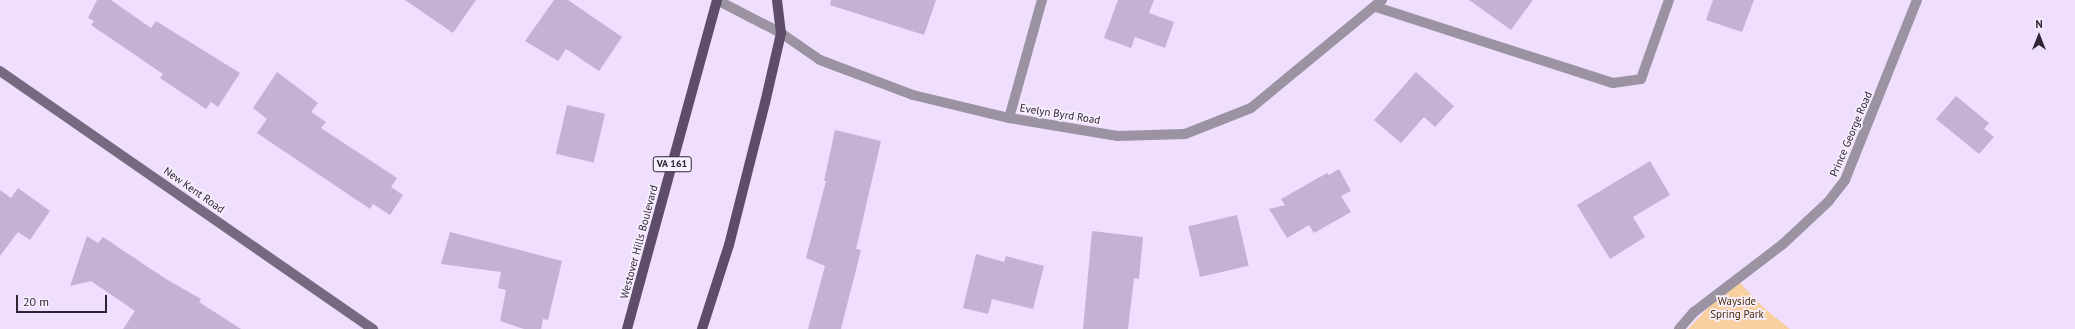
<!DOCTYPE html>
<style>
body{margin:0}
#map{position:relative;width:2075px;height:329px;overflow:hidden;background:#efdefd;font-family:"PT Sans",sans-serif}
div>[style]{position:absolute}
.green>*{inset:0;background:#f8cf9f}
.building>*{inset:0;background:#c6b1d6;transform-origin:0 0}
.lane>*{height:10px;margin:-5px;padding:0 5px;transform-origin:5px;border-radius:5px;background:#9b92a2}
.street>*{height:10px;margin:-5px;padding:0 5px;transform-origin:5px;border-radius:5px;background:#9b92a2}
.secondary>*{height:10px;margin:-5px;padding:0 5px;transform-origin:5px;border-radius:5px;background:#776a80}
.primary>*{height:10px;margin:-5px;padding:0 5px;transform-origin:5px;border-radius:5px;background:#5d4d69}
span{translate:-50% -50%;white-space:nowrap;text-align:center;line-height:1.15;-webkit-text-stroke:3.5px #f8efff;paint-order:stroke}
.shield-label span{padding:1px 3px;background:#f8efff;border:1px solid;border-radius:3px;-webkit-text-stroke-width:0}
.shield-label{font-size:10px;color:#2d2533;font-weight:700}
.street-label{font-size:11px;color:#2d2533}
.park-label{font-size:11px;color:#482b00}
.north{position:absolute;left:2019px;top:16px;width:40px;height:40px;-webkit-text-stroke:3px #f8efff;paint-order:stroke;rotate:0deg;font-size:11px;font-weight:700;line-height:16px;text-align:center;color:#2d2533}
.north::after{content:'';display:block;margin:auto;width:14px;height:18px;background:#2d2533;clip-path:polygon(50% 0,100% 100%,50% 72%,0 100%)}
.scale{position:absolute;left:16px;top:295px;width:91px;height:18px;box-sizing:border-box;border:2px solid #2d2533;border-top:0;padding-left:5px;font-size:12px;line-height:14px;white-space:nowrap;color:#2d2533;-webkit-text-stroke:3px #f8efff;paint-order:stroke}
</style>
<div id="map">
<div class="green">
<div style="clip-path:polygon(1736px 279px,1764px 308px,1790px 329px,1688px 329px)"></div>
</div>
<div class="building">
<div style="clip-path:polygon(97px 0,111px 0,151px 28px,156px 21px,240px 73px,218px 107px,211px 102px,206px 109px,160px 78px,163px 74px,91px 25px,94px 21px,88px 18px)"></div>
<div style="clip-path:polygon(405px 0,476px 0,453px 33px)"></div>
<div style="clip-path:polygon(554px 0,568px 0,622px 37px,599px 71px,566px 49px,558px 61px,525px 41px)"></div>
<div style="clip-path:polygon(831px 0,936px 0,924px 35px,830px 5px)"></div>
<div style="clip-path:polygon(1118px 0,1154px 0,1149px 13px,1174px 22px,1165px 48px,1135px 37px,1131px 48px,1104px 38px)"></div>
<div style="clip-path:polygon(1469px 0,1533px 0,1511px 30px)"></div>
<div style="clip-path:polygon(1713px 0,1754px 0,1742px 32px,1706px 20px)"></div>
<div style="clip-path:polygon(277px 72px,318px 103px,311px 112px,326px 122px,321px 128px,397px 178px,391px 187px,403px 195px,390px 215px,373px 204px,370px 209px,257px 133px,267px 119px,253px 108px)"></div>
<div style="clip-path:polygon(1416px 72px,1454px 106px,1435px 127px,1424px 117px,1401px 143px,1374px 120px)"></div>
<div style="clip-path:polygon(1956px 96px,1989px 123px,1984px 129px,1994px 137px,1979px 154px,1936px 119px)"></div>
<div style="left:567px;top:105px;width:39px;height:50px;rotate:13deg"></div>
<div style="clip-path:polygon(835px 130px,881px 141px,856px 249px,861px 250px,841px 329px,808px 329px,825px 266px,806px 258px,826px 181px,824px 181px)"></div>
<div style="clip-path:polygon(1650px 161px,1670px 195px,1633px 217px,1645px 237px,1610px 259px,1577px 205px)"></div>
<div style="clip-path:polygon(1339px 169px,1351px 191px,1341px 196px,1351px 212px,1314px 233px,1309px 225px,1287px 238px,1269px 209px,1285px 205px,1281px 199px,1327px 173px,1329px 175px)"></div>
<div style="clip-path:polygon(18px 188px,50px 211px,30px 240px,18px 232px,0 256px,0 190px,11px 198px)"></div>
<div style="left:1237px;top:215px;width:52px;height:50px;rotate:77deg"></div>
<div style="clip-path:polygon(1092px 231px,1143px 237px,1139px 279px,1134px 278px,1128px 329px,1083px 329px)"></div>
<div style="clip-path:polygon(450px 232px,562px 261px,548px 320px,543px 319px,541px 329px,524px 329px,500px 321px,506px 290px,498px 288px,501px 272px,441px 264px)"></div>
<div style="clip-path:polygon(87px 236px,98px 243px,103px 237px,166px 279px,201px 299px,199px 302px,241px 329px,123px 329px,135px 311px,91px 281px,70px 286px)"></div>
<div style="clip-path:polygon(976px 254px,1004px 262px,1006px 256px,1044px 266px,1033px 309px,992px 299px,988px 314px,963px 308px)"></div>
</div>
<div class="lane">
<div style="left:1376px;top:7px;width:249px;rotate:17.8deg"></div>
<div style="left:1613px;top:83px;width:28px;rotate:-8deg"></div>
<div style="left:1641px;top:79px;width:84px;rotate:-70.5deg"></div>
<div style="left:1009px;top:118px;width:123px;rotate:-74.4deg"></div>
</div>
<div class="street">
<div style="left:717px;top:0;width:72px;rotate:27.3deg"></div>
<div style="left:781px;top:33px;width:47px;rotate:34.7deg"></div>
<div style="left:820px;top:60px;width:99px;rotate:20.6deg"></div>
<div style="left:913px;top:95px;width:99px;rotate:13.5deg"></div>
<div style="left:1009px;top:118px;width:110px;rotate:9.4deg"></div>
<div style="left:1118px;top:136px;width:67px;rotate:-1.7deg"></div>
<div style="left:1185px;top:134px;width:71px;rotate:-21.5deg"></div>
<div style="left:1251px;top:108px;width:170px;rotate:-39.5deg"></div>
<div style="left:1679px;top:329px;width:23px;rotate:-49deg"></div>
<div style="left:1694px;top:312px;width:112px;rotate:-37.4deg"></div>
<div style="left:1783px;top:244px;width:62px;rotate:-43deg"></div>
<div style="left:1828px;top:202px;width:28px;rotate:-52deg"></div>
<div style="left:1845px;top:180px;width:194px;rotate:-68.2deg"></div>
</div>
<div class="secondary">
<div style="left:0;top:71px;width:454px;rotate:34.7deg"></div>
</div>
<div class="primary">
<div style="left:627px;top:329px;width:341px;rotate:-74.7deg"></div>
<div style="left:702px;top:329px;width:88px;rotate:-72.2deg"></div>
<div style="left:729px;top:245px;width:146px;rotate:-75.8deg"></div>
<div style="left:765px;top:103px;width:72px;rotate:-77.1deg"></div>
<div style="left:781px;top:33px;width:33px;rotate:-97deg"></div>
</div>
<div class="shield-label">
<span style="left:672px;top:164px">VA 161</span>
</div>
<div class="street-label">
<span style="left:1060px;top:114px;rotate:9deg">Evelyn Byrd Road</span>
<span style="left:1851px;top:134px;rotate:-67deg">Prince George Road</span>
<span style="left:194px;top:190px;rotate:35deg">New Kent Road</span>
<span style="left:639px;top:242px;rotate:-75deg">Westover Hills Boulevard</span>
</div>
<div class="park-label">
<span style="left:1737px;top:308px">Wayside<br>Spring Park</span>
</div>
<div class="north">N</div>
<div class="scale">20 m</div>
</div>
